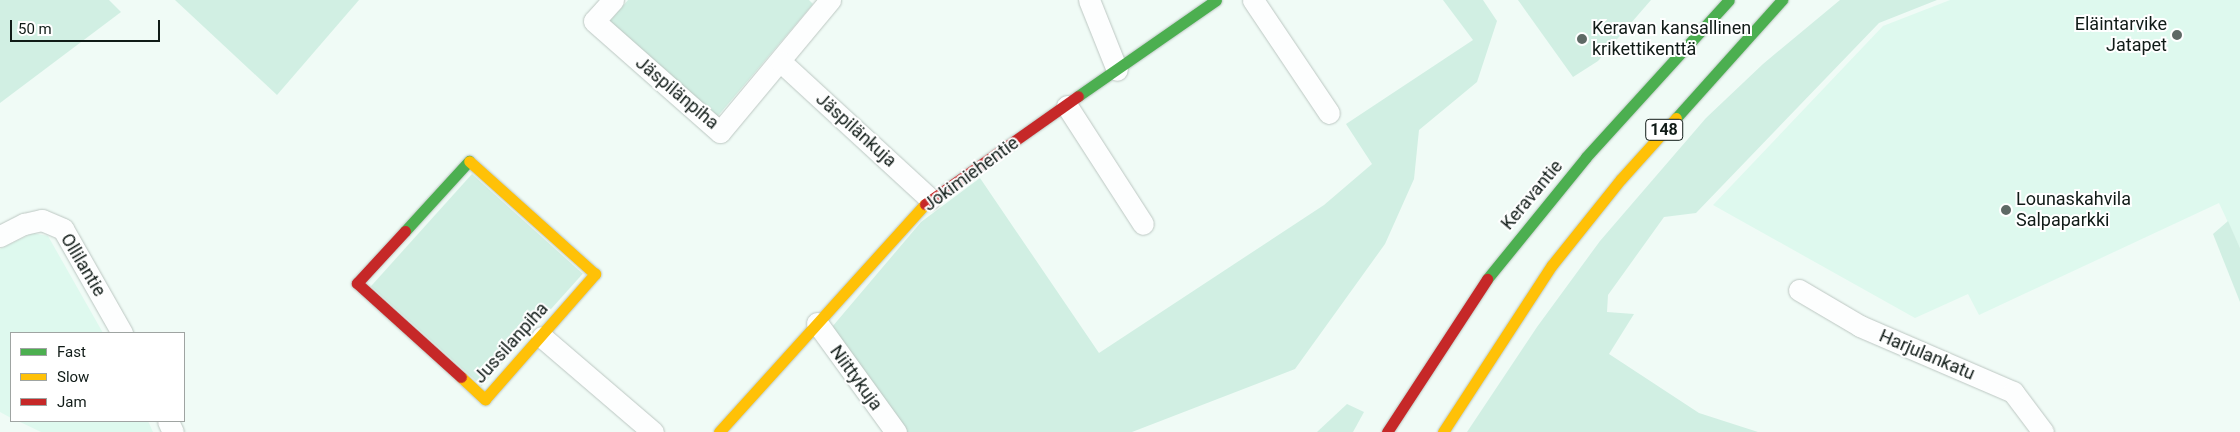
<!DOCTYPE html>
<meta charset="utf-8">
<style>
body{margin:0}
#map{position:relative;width:2240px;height:432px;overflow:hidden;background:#f0fbf6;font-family:Roboto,sans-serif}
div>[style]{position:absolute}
.built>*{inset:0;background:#def9ee}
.green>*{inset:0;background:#d1efe3;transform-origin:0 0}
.roads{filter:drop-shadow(0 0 1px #bcc7c2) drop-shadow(0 0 1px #bcc7c2)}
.street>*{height:21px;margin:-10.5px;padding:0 10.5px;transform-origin:10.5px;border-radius:10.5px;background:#fdfefe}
.fast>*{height:11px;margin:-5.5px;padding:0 5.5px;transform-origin:5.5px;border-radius:5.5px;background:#4caf50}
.slow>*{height:11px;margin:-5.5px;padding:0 5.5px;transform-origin:5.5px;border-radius:5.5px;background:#ffc107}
.jam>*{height:11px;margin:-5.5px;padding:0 5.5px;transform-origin:5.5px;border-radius:5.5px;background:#c62828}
.dots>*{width:14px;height:14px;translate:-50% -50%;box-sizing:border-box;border:2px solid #fff;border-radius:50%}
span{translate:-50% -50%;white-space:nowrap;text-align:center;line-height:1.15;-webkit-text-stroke:4px #fff;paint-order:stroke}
.shield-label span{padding:1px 4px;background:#fff;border:1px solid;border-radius:4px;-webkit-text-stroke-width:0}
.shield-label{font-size:16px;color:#101b17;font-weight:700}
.poi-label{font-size:18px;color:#101b17}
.right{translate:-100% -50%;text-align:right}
.left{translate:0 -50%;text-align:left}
.street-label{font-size:18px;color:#101b17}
.legend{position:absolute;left:10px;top:332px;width:175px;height:90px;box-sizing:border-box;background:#fff;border:1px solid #9fa4a2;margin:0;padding:6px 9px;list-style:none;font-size:15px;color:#101b17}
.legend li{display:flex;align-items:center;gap:10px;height:25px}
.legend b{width:25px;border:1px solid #9fa4a2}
.scale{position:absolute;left:10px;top:20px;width:150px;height:22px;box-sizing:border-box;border:2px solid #101b17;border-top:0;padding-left:6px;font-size:15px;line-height:18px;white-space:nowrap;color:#101b17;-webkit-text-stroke:4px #fff;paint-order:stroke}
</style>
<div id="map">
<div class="built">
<div style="clip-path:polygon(1950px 0,2240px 0,2240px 248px,2219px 203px,1979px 315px,1968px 294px,1915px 318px,1713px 205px,1883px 26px)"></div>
<div style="clip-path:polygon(33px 233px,48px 236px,103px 333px,11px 333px,11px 418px,0 412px,0 249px)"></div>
<div style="clip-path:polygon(18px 421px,148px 421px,153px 432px,41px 432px)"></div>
</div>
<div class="green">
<div style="clip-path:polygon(0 0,109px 0,121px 12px,0 103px)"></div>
<div style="clip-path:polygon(175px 0,359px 0,277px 95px)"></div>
<div style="clip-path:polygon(628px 0,809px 0,813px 4px,717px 117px,610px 21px)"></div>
<div style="clip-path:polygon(1443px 0,1483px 0,1497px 21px,1477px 82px,1419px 130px,1414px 179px,1385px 244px,1295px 369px,1132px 432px,906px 432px,832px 327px,921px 222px,980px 178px,1099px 353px,1324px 205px,1372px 164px,1346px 124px,1473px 40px)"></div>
<div style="clip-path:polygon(1518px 0,1651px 0,1598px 61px,1573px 77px)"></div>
<div style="clip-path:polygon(1840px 0,1937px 0,1879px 23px,1696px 213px,1664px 217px,1608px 295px,1607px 312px,1634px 314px,1609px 354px,1699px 413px,1758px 432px,1467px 432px,1537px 327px,1600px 241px,1706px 118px,1763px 64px)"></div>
<div style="left:472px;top:174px;width:149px;height:151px;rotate:42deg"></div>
<div style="clip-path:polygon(2228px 221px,2240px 248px,2240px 302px,2213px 234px)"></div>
<div style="clip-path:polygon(1347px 404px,1364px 412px,1353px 432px,1317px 432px)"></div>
</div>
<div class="roads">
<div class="street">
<div style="left:613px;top:0;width:28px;rotate:132deg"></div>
<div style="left:594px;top:21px;width:168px;rotate:41.4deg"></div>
<div style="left:720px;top:132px;width:172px;rotate:-50.2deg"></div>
<div style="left:1089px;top:0;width:75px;rotate:68.2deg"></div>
<div style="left:1253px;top:0;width:136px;rotate:56.1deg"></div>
<div style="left:781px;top:62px;width:202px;rotate:42.6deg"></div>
<div style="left:1067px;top:106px;width:140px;rotate:57.2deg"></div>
<div style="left:0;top:236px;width:27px;rotate:-27deg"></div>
<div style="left:24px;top:224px;width:18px;rotate:-13deg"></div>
<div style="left:42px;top:220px;width:23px;rotate:23deg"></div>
<div style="left:63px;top:229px;width:120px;rotate:60.4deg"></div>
<div style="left:1799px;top:290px;width:71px;rotate:30.5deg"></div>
<div style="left:1860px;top:326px;width:167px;rotate:23.3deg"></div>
<div style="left:2013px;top:392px;width:50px;rotate:53.1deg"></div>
<div style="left:817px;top:323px;width:135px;rotate:54.1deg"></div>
<div style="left:542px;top:337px;width:146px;rotate:40.6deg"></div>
<div style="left:168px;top:421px;width:12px;rotate:66deg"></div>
</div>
<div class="fast">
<div style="left:1078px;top:96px;width:168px;rotate:-34.8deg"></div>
<div style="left:1676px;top:118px;width:159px;rotate:-48.1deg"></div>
<div style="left:405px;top:231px;width:95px;rotate:-47.6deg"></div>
<div style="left:1487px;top:279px;width:157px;rotate:-50.9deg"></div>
<div style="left:1586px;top:157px;width:212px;rotate:-47.7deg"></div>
</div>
<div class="slow">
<div style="left:461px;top:377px;width:33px;rotate:43deg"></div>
<div style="left:485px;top:399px;width:167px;rotate:-48.7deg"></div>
<div style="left:595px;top:274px;width:169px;rotate:-138.1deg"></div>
<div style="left:719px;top:432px;width:307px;rotate:-47.9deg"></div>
<div style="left:1443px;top:432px;width:199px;rotate:-56.9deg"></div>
<div style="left:1552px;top:265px;width:110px;rotate:-51.3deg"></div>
<div style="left:1621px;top:179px;width:82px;rotate:-48deg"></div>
</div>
<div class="jam">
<div style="left:925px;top:204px;width:187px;rotate:-35.2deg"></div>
<div style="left:405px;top:231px;width:71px;rotate:132.7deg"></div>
<div style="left:357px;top:283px;width:140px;rotate:42.1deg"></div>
<div style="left:1387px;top:432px;width:183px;rotate:-56.8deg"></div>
</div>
</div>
<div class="dots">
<div style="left:2177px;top:35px;background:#5e6965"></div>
<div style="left:1582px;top:39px;background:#5e6965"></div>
<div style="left:2006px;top:210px;background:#5e6965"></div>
</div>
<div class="shield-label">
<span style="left:1664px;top:130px">148</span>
</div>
<div class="poi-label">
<span class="right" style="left:2167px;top:35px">Eläintarvike<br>Jatapet</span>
<span class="left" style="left:1592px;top:39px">Keravan kansallinen<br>krikettikenttä</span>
<span class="left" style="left:2016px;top:210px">Lounaskahvila<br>Salpaparkki</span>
</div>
<div class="street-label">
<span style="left:677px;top:93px;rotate:40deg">Jäspilänpiha</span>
<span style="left:856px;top:130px;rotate:42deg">Jäspilänkuja</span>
<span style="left:971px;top:174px;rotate:-36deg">Jokimiehentie</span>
<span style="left:1532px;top:195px;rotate:-50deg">Keravantie</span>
<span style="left:83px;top:265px;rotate:59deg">Ollilantie</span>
<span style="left:511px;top:343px;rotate:-48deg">Jussilanpiha</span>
<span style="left:1927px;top:355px;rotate:23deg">Harjulankatu</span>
<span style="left:856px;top:378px;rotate:54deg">Niittykuja</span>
</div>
<ul class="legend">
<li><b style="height:6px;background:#4caf50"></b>Fast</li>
<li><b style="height:6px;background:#ffc107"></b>Slow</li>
<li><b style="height:6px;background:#c62828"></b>Jam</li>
</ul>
<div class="scale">50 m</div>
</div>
